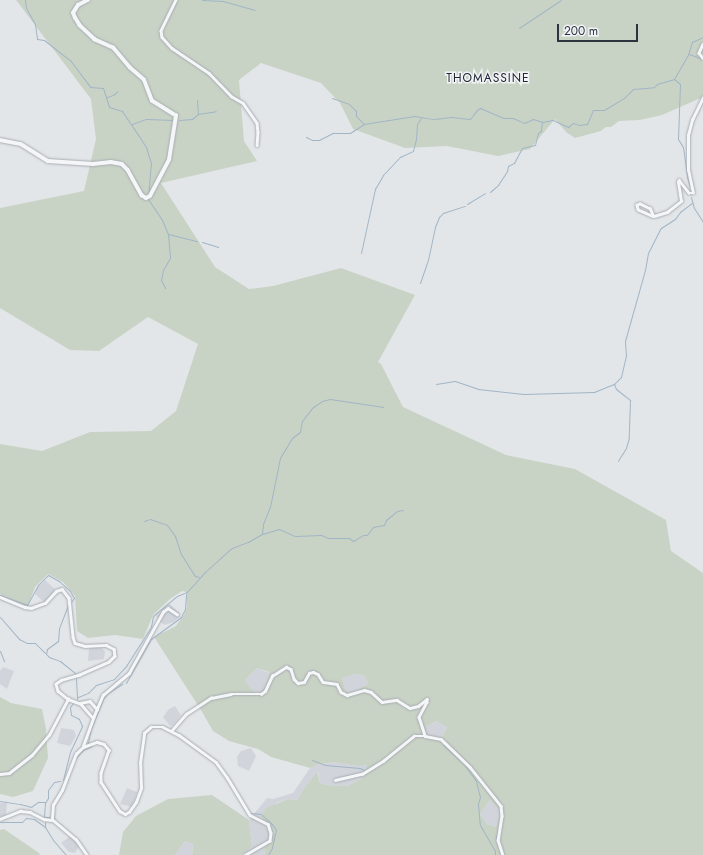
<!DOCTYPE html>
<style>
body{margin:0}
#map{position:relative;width:703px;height:855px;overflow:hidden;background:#e3e6e9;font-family:Jost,sans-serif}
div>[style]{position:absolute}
.built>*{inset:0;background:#d1d5db}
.green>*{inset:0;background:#c9d3c5}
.stream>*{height:1px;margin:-0.5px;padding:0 0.5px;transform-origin:0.5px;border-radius:0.5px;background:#a1b5c6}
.roads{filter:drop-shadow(0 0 1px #a8adb3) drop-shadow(0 0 1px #a8adb3)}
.minor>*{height:2.5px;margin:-1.25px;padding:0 1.25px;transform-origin:1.25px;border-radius:1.25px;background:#f5f6f8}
.tertiary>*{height:3.5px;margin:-1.75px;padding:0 1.75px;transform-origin:1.75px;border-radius:1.75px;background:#f5f6f8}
span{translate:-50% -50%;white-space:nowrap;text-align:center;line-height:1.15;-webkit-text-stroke:3px #f2f4f7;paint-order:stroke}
.neighbourhood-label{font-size:12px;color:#1e2531;letter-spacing:1px}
.scale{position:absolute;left:557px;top:24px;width:81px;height:18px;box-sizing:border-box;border:2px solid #2c3440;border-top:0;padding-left:5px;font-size:12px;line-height:14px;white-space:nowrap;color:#2c3440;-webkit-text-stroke:3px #f2f4f7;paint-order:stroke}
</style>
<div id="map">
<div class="built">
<div style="clip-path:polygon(45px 580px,56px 590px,44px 602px,35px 594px,37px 588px)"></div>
<div style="clip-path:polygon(170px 604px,180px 614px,180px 617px,174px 622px,164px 625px,156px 616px)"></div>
<div style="clip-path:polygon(99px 646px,105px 651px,104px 659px,88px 661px,89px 649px)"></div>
<div style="clip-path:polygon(3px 667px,14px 671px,7px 689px,0 684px,0 671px)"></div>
<div style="clip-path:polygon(257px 668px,269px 673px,265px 688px,258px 693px,253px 691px,245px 680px)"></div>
<div style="clip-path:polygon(354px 674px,364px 675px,368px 684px,351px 693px,345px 689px,341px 678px)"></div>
<div style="clip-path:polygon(175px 706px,181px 715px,173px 725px,170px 726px,163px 717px,169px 709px)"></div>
<div style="clip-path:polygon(438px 721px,447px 727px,442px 737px,426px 735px,426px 727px)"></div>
<div style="clip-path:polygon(61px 728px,74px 730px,76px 736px,70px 746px,57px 743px)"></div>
<div style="clip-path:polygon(251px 748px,256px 756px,249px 771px,238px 766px,237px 757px,241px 751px)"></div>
<div style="clip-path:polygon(334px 762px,368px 764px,366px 773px,361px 779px,347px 786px,326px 785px,320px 783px,318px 772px,303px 790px,297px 800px,288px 799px,276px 803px,269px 826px,270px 839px,264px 849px,265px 855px,242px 855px,252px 846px,249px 820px,267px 798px,273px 799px,293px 793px,310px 768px,315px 765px)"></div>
<div style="clip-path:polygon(127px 788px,137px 792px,132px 807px,120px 804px)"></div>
<div style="clip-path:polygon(490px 800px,500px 811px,496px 827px,487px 824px,480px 814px)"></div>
<div style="clip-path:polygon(0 803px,7px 803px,6px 815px,0 817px)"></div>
<div style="clip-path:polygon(70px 836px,79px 846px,75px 853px,69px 852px,61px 843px)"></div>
<div style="clip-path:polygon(185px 841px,193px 844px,192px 855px,175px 855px)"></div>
</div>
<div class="green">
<div style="clip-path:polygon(evenodd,16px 0,703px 0,703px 97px,662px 115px,640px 120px,619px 121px,611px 127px,606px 127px,601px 131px,575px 138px,566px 132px,555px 119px,530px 149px,498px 156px,447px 146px,405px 148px,353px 129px,340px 103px,321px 83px,261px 63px,239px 80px,244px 141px,257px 161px,161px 183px,215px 267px,249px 289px,273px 286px,341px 268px,415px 295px,378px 362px,381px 364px,403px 407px,506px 455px,575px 469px,666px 520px,671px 551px,703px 573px,703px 855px,265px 855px,264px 849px,270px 839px,269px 826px,261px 817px,266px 808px,288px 799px,297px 800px,303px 790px,317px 772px,320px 783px,326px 785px,347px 786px,361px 779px,366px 773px,367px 764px,361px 766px,334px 762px,316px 765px,310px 768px,271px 757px,258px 749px,229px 741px,213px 731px,201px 710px,154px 637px,176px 626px,184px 615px,187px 607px,186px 592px,182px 591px,170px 599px,153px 615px,143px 639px,115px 635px,88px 638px,77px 631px,75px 596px,63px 582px,48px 574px,35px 587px,28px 606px,0 594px,0 444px,42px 451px,90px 432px,151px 431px,176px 411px,198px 344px,148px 317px,99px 351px,70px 350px,0 308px,0 208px,84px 191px,96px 139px,91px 99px,16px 0,257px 668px,269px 672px,265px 688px,258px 693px,253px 691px,245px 680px,257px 668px,16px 0,354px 674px,364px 675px,368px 684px,351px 693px,345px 689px,342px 678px,354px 674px,16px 0,437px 721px,447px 727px,442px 737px,427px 735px,426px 727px,437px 721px,16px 0,490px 800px,500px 811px,496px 827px,487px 824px,480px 814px,490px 800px)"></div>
<div style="clip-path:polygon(0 697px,11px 703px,42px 709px,46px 729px,48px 758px,33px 791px,13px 797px,0 794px)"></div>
<div style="clip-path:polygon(212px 795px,249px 820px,252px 846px,242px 855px,192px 855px,193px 844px,185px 841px,175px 855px,119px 855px,123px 832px,136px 816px,168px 799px)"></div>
<div style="clip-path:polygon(4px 829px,39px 853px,40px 855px,0 855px,0 830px)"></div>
</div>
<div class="stream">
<div style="left:25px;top:0;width:8px;rotate:83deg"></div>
<div style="left:26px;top:8px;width:18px;rotate:61deg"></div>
<div style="left:35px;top:24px;width:15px;rotate:82deg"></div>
<div style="left:37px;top:39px;width:7px;rotate:8deg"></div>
<div style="left:44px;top:40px;width:33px;rotate:38deg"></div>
<div style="left:70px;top:60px;width:34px;rotate:53deg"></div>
<div style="left:90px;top:87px;width:13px;rotate:4deg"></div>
<div style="left:103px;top:88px;width:20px;rotate:72deg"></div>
<div style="left:109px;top:107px;width:14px;rotate:17deg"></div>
<div style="left:122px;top:111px;width:30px;rotate:56deg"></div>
<div style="left:139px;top:136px;width:13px;rotate:58deg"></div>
<div style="left:146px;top:147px;width:17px;rotate:73deg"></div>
<div style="left:151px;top:163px;width:33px;rotate:95deg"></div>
<div style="left:202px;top:0;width:21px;rotate:3deg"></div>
<div style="left:223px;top:1px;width:33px;rotate:16deg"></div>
<div style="left:519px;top:28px;width:50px;rotate:-33.7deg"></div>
<div style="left:689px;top:54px;width:15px;rotate:20deg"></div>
<div style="left:674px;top:79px;width:8px;rotate:40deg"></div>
<div style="left:680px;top:84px;width:55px;rotate:92.1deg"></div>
<div style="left:678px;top:139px;width:9px;rotate:58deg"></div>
<div style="left:683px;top:147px;width:30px;rotate:82deg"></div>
<div style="left:687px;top:177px;width:10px;rotate:73deg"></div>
<div style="left:107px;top:97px;width:6px;rotate:-18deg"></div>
<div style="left:113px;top:95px;width:6px;rotate:-39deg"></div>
<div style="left:332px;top:98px;width:18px;rotate:19deg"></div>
<div style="left:349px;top:104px;width:10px;rotate:45deg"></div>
<div style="left:356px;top:111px;width:5px;rotate:90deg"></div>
<div style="left:356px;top:116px;width:11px;rotate:45deg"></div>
<div style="left:197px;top:100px;width:14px;rotate:86deg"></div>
<div style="left:179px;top:120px;width:13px;rotate:-4deg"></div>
<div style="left:192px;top:119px;width:8px;rotate:-40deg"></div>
<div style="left:198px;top:114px;width:18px;rotate:-9deg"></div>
<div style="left:132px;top:124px;width:15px;rotate:-20deg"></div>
<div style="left:146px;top:119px;width:28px;rotate:2deg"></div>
<div style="left:306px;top:137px;width:7px;rotate:27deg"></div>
<div style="left:312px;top:140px;width:7px"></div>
<div style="left:319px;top:140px;width:16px;rotate:-27deg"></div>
<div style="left:333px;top:133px;width:17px"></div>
<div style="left:350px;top:133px;width:17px;rotate:-33deg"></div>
<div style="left:364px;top:124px;width:51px;rotate:-9.1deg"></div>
<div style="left:414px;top:116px;width:20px;rotate:9deg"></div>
<div style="left:434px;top:119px;width:17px;rotate:-7deg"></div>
<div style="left:451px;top:117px;width:19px;rotate:6deg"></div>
<div style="left:470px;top:119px;width:11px;rotate:-52deg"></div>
<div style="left:477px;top:110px;width:4px;rotate:-34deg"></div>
<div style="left:480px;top:108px;width:25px;rotate:23deg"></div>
<div style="left:503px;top:118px;width:10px"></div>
<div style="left:513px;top:118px;width:12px;rotate:24deg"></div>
<div style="left:524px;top:123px;width:10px;rotate:-24deg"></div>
<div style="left:533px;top:119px;width:9px;rotate:18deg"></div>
<div style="left:542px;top:122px;width:11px;rotate:-10deg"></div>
<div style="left:553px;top:120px;width:17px;rotate:25deg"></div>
<div style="left:568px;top:127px;width:6px;rotate:-39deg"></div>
<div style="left:573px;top:123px;width:6px;rotate:18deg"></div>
<div style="left:579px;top:125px;width:8px;rotate:-7deg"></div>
<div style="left:587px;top:124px;width:15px;rotate:-67deg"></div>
<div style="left:593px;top:110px;width:11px"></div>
<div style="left:604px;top:110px;width:23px;rotate:-31deg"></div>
<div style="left:624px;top:98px;width:13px;rotate:-45deg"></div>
<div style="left:633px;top:89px;width:21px;rotate:-5deg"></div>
<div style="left:654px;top:87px;width:4px;rotate:-45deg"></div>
<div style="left:657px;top:84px;width:18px;rotate:-16deg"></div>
<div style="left:674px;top:79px;width:28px;rotate:-60deg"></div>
<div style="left:688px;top:55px;width:14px;rotate:-73deg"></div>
<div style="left:692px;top:42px;width:12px;rotate:-24deg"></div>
<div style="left:490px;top:192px;width:11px;rotate:-41deg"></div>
<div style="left:498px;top:185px;width:17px;rotate:-57deg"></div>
<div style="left:507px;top:171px;width:5px;rotate:-79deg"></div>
<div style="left:508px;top:166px;width:7px;rotate:-27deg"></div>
<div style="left:514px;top:163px;width:17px;rotate:-62deg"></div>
<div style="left:522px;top:148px;width:13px;rotate:-13deg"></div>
<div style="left:535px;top:145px;width:12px;rotate:-76deg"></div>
<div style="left:538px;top:133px;width:4px;rotate:-34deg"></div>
<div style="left:541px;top:131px;width:9px;rotate:-84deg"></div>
<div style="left:691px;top:197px;width:11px;rotate:75deg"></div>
<div style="left:694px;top:208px;width:17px;rotate:57deg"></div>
<div style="left:148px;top:199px;width:25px;rotate:56deg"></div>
<div style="left:162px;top:220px;width:15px;rotate:67deg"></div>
<div style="left:168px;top:234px;width:24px;rotate:85deg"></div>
<div style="left:170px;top:258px;width:14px;rotate:120deg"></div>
<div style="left:163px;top:270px;width:10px;rotate:101deg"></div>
<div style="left:161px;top:280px;width:9px;rotate:63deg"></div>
<div style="left:467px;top:204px;width:21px;rotate:-31deg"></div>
<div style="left:168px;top:234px;width:30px;rotate:14deg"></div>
<div style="left:202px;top:242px;width:17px;rotate:17deg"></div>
<div style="left:361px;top:253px;width:66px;rotate:-77.7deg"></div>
<div style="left:375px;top:189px;width:16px;rotate:-60deg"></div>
<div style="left:383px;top:175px;width:25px;rotate:-47deg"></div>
<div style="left:400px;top:157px;width:14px;rotate:-25deg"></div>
<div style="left:413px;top:151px;width:12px;rotate:-76deg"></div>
<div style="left:416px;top:139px;width:15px;rotate:-86deg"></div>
<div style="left:417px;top:124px;width:7px;rotate:-56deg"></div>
<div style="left:420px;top:283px;width:24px;rotate:-71deg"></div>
<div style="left:428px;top:260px;width:34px;rotate:-78deg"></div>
<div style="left:435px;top:227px;width:11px;rotate:-68deg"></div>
<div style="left:439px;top:217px;width:6px;rotate:-45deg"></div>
<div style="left:443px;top:213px;width:23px;rotate:-18deg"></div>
<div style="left:436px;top:384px;width:19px;rotate:-9deg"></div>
<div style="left:455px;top:381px;width:24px;rotate:19deg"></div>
<div style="left:478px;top:389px;width:46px;rotate:6.2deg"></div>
<div style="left:524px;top:394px;width:70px;rotate:-1.6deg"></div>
<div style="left:594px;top:392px;width:22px;rotate:-22deg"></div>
<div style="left:614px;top:384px;width:10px;rotate:-45deg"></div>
<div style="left:621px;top:377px;width:22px;rotate:-77deg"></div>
<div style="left:626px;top:356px;width:15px;rotate:-94deg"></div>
<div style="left:625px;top:341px;width:74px;rotate:-74.3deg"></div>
<div style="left:645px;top:270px;width:17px;rotate:-80deg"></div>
<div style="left:648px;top:253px;width:28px;rotate:-63deg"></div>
<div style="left:661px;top:228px;width:17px;rotate:-33deg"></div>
<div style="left:675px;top:219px;width:9px;rotate:-54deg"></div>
<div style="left:680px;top:212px;width:15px;rotate:-37deg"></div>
<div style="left:614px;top:384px;width:5px;rotate:68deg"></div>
<div style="left:616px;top:389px;width:18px;rotate:38deg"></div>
<div style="left:630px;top:400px;width:38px;rotate:92deg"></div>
<div style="left:629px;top:438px;width:10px;rotate:107deg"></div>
<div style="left:626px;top:448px;width:15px;rotate:122deg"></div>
<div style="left:144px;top:521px;width:6px;rotate:-18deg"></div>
<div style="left:150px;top:519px;width:18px;rotate:19deg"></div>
<div style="left:167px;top:525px;width:14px;rotate:54deg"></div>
<div style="left:175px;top:536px;width:19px;rotate:72deg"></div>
<div style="left:181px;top:554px;width:15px;rotate:58deg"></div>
<div style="left:189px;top:567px;width:11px;rotate:56deg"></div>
<div style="left:195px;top:576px;width:4px;rotate:14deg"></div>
<div style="left:262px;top:534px;width:18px;rotate:-16deg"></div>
<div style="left:279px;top:529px;width:17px;rotate:24deg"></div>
<div style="left:295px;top:536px;width:26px;rotate:-2deg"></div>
<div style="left:321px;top:535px;width:8px;rotate:23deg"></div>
<div style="left:328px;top:538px;width:21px"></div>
<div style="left:349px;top:538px;width:5px;rotate:37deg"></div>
<div style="left:353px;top:541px;width:12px;rotate:-31deg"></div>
<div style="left:363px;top:535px;width:4px"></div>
<div style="left:367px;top:535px;width:10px;rotate:-53deg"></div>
<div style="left:373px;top:527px;width:11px;rotate:-10deg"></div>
<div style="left:384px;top:525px;width:5px;rotate:-68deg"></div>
<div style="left:386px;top:520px;width:14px;rotate:-39deg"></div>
<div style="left:397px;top:511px;width:6px;rotate:-9deg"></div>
<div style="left:0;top:595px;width:29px;rotate:20deg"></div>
<div style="left:27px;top:605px;width:23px;rotate:-61deg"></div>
<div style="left:38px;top:585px;width:14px;rotate:-45deg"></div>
<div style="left:48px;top:575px;width:13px;rotate:29deg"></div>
<div style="left:59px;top:581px;width:15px;rotate:42deg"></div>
<div style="left:70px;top:591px;width:8px;rotate:60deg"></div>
<div style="left:74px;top:598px;width:4px;rotate:124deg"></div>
<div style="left:68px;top:605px;width:25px;rotate:111deg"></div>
<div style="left:59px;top:628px;width:13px;rotate:94deg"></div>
<div style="left:58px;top:641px;width:14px;rotate:144deg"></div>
<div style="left:47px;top:649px;width:5px;rotate:101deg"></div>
<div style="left:46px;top:654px;width:4px;rotate:45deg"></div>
<div style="left:49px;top:657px;width:12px;rotate:20deg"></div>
<div style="left:60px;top:661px;width:21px;rotate:39deg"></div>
<div style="left:0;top:617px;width:29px;rotate:49deg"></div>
<div style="left:19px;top:639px;width:9px;rotate:27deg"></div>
<div style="left:27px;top:643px;width:8px"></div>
<div style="left:35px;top:643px;width:14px;rotate:45deg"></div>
<div style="left:0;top:651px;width:11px;rotate:68deg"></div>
<div style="left:76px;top:678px;width:21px;rotate:87deg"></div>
<div style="left:126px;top:683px;width:51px;rotate:-60.4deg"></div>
<div style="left:151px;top:639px;width:37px;rotate:-36deg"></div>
<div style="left:181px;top:617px;width:9px;rotate:-63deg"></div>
<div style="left:185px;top:609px;width:15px;rotate:-86deg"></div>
<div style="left:78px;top:697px;width:11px;rotate:-22deg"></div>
<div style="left:88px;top:693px;width:11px;rotate:-45deg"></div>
<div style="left:96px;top:685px;width:19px;rotate:-18deg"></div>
<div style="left:114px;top:679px;width:18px;rotate:-47deg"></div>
<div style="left:126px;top:666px;width:46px;rotate:-57.3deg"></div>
<div style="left:151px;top:627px;width:11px;rotate:-80deg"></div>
<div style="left:153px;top:616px;width:31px;rotate:-40deg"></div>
<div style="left:177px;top:596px;width:11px;rotate:-22deg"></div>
<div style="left:187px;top:592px;width:27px;rotate:-48deg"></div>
<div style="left:205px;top:572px;width:36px;rotate:-42deg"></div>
<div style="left:232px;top:548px;width:17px;rotate:-21deg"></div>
<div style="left:248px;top:542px;width:16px;rotate:-30deg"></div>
<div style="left:262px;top:534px;width:10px;rotate:-84deg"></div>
<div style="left:263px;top:524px;width:18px;rotate:-68deg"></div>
<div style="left:270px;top:507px;width:50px;rotate:-78.5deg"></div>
<div style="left:280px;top:458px;width:23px;rotate:-59deg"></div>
<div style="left:292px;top:438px;width:10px;rotate:-37deg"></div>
<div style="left:300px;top:432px;width:11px;rotate:-80deg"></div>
<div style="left:302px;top:421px;width:16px;rotate:-52deg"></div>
<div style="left:312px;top:408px;width:12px;rotate:-35deg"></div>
<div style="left:322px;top:401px;width:8px;rotate:-14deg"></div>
<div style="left:330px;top:399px;width:54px;rotate:8.6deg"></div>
<div style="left:88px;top:743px;width:14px;rotate:-78deg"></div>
<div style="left:91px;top:729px;width:32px;rotate:-68deg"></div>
<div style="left:103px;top:699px;width:8px;rotate:-50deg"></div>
<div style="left:108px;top:693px;width:17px;rotate:-33deg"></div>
<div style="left:443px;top:745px;width:27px;rotate:42deg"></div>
<div style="left:463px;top:763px;width:22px;rotate:54deg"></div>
<div style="left:476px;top:781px;width:16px;rotate:76deg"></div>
<div style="left:480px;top:797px;width:7px;rotate:106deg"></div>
<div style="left:478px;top:804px;width:21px;rotate:85deg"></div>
<div style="left:480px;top:825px;width:30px;rotate:60deg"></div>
<div style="left:495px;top:851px;width:4px;rotate:90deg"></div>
<div style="left:75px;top:759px;width:12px;rotate:-48deg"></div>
<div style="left:83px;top:750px;width:10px;rotate:-24deg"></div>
<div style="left:312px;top:760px;width:14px;rotate:21deg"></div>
<div style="left:325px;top:765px;width:35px;rotate:5deg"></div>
<div style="left:360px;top:768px;width:4px;rotate:27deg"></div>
<div style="left:63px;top:780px;width:29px;rotate:-76deg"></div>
<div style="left:70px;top:752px;width:29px;rotate:-65deg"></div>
<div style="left:82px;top:726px;width:8px;rotate:-113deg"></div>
<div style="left:79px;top:719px;width:9px;rotate:-153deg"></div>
<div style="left:71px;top:715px;width:8px;rotate:-97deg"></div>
<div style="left:70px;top:707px;width:5px;rotate:-53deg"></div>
<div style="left:0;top:801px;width:20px;rotate:9deg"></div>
<div style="left:20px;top:804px;width:11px;rotate:15deg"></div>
<div style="left:31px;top:807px;width:9px;rotate:-36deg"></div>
<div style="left:38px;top:802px;width:7px"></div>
<div style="left:251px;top:813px;width:10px;rotate:6deg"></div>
<div style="left:261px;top:814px;width:16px;rotate:43deg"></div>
<div style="left:273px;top:825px;width:6px;rotate:59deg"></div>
<div style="left:276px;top:830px;width:18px;rotate:103deg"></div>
<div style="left:272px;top:848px;width:8px;rotate:120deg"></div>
<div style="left:49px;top:817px;width:5px;rotate:180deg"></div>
<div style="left:44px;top:817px;width:14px;rotate:-86deg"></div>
<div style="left:45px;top:803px;width:6px;rotate:-59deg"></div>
<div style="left:48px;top:798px;width:8px;rotate:-90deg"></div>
<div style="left:48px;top:790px;width:10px;rotate:-53deg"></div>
<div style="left:54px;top:782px;width:6px;rotate:-9deg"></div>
<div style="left:54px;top:818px;width:12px;rotate:-90deg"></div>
<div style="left:54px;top:806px;width:31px;rotate:-63deg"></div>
<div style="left:0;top:822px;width:22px"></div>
<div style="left:22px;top:822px;width:6px;rotate:-45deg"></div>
<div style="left:26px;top:818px;width:8px;rotate:7deg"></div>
<div style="left:34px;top:819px;width:14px;rotate:36deg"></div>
<div style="left:45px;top:822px;width:5px;rotate:90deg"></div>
<div style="left:45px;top:827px;width:15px;rotate:58deg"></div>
<div style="left:53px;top:840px;width:20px;rotate:49deg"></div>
<div style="left:499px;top:825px;width:13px;rotate:103deg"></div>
<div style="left:496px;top:838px;width:18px;rotate:74deg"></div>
</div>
<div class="roads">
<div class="minor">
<div style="left:176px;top:0;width:34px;rotate:116deg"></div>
<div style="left:161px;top:31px;width:6px;rotate:81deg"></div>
<div style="left:162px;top:37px;width:15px;rotate:48deg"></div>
<div style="left:172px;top:48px;width:45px;rotate:34deg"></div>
<div style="left:209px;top:73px;width:32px;rotate:46deg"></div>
<div style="left:231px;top:96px;width:14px;rotate:30deg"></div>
<div style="left:243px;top:103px;width:24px;rotate:55deg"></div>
<div style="left:257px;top:123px;width:9px;rotate:84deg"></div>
<div style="left:258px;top:132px;width:13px;rotate:94deg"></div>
<div style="left:703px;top:44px;width:10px;rotate:114deg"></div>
<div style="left:699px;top:53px;width:6px;rotate:51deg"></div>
<div style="left:653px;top:216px;width:8px;rotate:-113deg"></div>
<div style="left:650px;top:209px;width:11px;rotate:-153deg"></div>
<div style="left:640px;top:204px;width:3px;rotate:162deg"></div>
<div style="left:637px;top:205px;width:4px;rotate:76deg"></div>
<div style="left:638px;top:209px;width:1px;rotate:45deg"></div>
<div style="left:639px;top:210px;width:15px;rotate:23deg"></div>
<div style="left:653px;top:216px;width:1px"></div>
<div style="left:654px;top:216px;width:14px;rotate:-17deg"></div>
<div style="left:667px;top:212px;width:18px;rotate:-38deg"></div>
<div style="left:681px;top:201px;width:19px;rotate:-99deg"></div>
<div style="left:678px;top:182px;width:2px;rotate:-63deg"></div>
<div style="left:679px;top:180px;width:16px;rotate:52deg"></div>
<div style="left:689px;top:193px;width:4px"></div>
<div style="left:693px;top:193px;width:24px;rotate:-102deg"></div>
<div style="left:688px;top:170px;width:35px;rotate:-90deg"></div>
<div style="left:688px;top:135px;width:16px;rotate:-75deg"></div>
<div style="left:692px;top:120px;width:25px;rotate:-64deg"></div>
<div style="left:0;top:597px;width:27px;rotate:22deg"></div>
<div style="left:25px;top:607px;width:6px;rotate:9deg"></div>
<div style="left:31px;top:608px;width:15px;rotate:-20deg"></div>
<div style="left:45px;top:603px;width:16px;rotate:-47deg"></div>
<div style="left:56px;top:591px;width:6px;rotate:-18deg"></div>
<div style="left:62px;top:589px;width:11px;rotate:52deg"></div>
<div style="left:69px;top:598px;width:39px;rotate:84deg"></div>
<div style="left:73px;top:637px;width:6px;rotate:72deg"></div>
<div style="left:75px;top:643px;width:10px;rotate:17deg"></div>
<div style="left:85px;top:646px;width:21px;rotate:-3deg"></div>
<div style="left:106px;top:645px;width:9px;rotate:27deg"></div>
<div style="left:114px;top:649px;width:7px;rotate:82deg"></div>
<div style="left:115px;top:656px;width:8px;rotate:135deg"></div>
<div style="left:109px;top:662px;width:32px;rotate:156deg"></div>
<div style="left:80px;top:675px;width:19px;rotate:164deg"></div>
<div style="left:62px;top:680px;width:7px;rotate:146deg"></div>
<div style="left:56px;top:684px;width:7px;rotate:74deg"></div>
<div style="left:58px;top:691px;width:13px;rotate:39deg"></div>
<div style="left:68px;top:699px;width:14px;rotate:21deg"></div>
<div style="left:81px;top:704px;width:18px;rotate:49deg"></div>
<div style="left:80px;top:703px;width:10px;rotate:-11deg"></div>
<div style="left:90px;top:701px;width:11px;rotate:49deg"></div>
<div style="left:172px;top:730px;width:21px;rotate:-49deg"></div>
<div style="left:186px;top:714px;width:30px;rotate:-33deg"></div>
<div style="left:211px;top:698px;width:20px;rotate:-11deg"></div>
<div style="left:231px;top:694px;width:30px"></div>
<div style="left:261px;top:694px;width:5px;rotate:-37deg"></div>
<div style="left:265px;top:691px;width:17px;rotate:-65deg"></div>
<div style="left:272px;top:676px;width:17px;rotate:-33deg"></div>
<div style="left:286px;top:667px;width:5px;rotate:22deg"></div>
<div style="left:291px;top:669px;width:10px;rotate:73deg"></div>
<div style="left:294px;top:679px;width:6px;rotate:45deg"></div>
<div style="left:298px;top:683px;width:6px;rotate:-9deg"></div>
<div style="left:304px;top:682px;width:10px;rotate:-61deg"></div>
<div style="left:309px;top:673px;width:4px;rotate:-14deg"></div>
<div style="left:313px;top:672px;width:5px;rotate:22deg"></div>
<div style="left:318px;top:674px;width:9px;rotate:58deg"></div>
<div style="left:323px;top:682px;width:14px;rotate:8deg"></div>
<div style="left:337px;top:684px;width:9px;rotate:63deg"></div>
<div style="left:341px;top:692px;width:7px;rotate:27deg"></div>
<div style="left:347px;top:695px;width:18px;rotate:-16deg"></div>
<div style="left:364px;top:690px;width:7px;rotate:16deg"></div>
<div style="left:371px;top:692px;width:15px;rotate:42deg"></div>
<div style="left:382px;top:702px;width:15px;rotate:-8deg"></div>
<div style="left:397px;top:700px;width:15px;rotate:32deg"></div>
<div style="left:410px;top:708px;width:8px;rotate:-14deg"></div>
<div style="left:418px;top:706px;width:11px;rotate:-38deg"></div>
<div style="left:427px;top:699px;width:3px;rotate:90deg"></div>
<div style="left:427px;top:702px;width:17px;rotate:118deg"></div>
<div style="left:419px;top:717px;width:20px;rotate:72deg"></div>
<div style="left:83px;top:746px;width:30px;rotate:-70deg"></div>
<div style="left:93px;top:718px;width:25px;rotate:-67deg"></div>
<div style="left:103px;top:695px;width:34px;rotate:-40deg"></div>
<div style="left:129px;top:673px;width:70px;rotate:-60.9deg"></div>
<div style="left:163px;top:612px;width:6px;rotate:-39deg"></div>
<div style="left:168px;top:608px;width:11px;rotate:34deg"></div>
<div style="left:0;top:774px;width:9px;rotate:-6deg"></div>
<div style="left:9px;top:773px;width:29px;rotate:-38deg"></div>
<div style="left:32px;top:755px;width:26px;rotate:-50deg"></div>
<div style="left:49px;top:735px;width:41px;rotate:-62.2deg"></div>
<div style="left:335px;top:780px;width:28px;rotate:-13deg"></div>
<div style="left:362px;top:774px;width:25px;rotate:-32deg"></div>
<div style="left:383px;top:761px;width:40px;rotate:-39deg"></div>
<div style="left:414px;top:736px;width:11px"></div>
<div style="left:425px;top:736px;width:16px;rotate:11deg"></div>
<div style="left:441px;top:739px;width:40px;rotate:44deg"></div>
<div style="left:470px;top:767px;width:50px;rotate:51.5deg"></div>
<div style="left:501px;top:806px;width:10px;rotate:84deg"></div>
<div style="left:502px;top:816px;width:24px;rotate:99deg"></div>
<div style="left:498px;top:840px;width:16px;rotate:72deg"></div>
<div style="left:0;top:819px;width:22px;rotate:-22deg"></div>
<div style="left:20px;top:811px;width:10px;rotate:6deg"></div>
<div style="left:30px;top:812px;width:16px;rotate:27deg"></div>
<div style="left:44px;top:819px;width:7px;rotate:8deg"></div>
<div style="left:52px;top:819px;width:14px;rotate:-86deg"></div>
<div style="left:53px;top:805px;width:17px;rotate:-59deg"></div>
<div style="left:62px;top:790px;width:39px;rotate:-69deg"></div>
<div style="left:76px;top:754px;width:10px;rotate:-45deg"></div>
<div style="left:83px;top:747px;width:15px;rotate:-20deg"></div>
<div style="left:97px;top:742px;width:7px;rotate:16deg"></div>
<div style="left:104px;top:744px;width:8px;rotate:50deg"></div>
<div style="left:109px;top:750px;width:24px;rotate:109deg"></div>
<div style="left:101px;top:773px;width:9px;rotate:90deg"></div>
<div style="left:101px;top:782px;width:35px;rotate:57deg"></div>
<div style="left:120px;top:811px;width:6px;rotate:31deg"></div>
<div style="left:125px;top:814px;width:4px;rotate:-27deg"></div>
<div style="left:129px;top:812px;width:12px;rotate:-55deg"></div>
<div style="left:136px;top:802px;width:15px;rotate:-70deg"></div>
<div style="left:141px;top:788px;width:25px;rotate:-92deg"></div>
<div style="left:140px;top:763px;width:30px;rotate:-82deg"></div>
<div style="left:144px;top:733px;width:9px;rotate:-41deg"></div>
<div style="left:151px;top:727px;width:12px"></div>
<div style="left:163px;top:727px;width:18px;rotate:27deg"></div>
<div style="left:179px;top:735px;width:46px;rotate:36.1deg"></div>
<div style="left:216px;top:762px;width:19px;rotate:54deg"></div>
<div style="left:227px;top:777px;width:44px;rotate:58.8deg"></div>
<div style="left:250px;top:815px;width:20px;rotate:27deg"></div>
<div style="left:268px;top:824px;width:9px;rotate:72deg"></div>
<div style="left:271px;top:833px;width:8px;rotate:97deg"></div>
<div style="left:270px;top:841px;width:28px;rotate:150deg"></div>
<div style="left:53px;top:820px;width:30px;rotate:40deg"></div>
<div style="left:76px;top:839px;width:19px;rotate:55deg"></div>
</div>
<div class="tertiary">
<div style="left:0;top:140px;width:21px;rotate:11deg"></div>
<div style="left:21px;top:144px;width:32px;rotate:32deg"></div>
<div style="left:48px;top:161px;width:45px;rotate:3.8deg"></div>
<div style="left:93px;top:164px;width:18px;rotate:-6deg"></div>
<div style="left:111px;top:162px;width:11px;rotate:10deg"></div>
<div style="left:122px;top:164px;width:8px;rotate:45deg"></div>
<div style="left:128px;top:170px;width:29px;rotate:61deg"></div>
<div style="left:142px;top:195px;width:5px;rotate:37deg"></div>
<div style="left:146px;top:198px;width:4px;rotate:-27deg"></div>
<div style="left:150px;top:196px;width:41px;rotate:-62.2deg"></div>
<div style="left:169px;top:160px;width:45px;rotate:-81deg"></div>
<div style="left:176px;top:116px;width:28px;rotate:-148deg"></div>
<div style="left:152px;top:101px;width:22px;rotate:-111deg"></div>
<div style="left:144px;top:80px;width:18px;rotate:-139deg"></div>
<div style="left:130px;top:68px;width:26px;rotate:-130deg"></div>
<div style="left:113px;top:48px;width:20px;rotate:-156deg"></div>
<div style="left:95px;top:40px;width:21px;rotate:-137deg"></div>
<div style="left:80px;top:26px;width:9px;rotate:-122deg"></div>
<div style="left:75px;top:18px;width:5px;rotate:-112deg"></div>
<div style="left:73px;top:13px;width:9px;rotate:-58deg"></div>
<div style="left:78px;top:5px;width:11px;rotate:-27deg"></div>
</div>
</div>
<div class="neighbourhood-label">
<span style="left:488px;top:79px">THOMASSINE</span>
</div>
<div class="scale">200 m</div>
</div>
